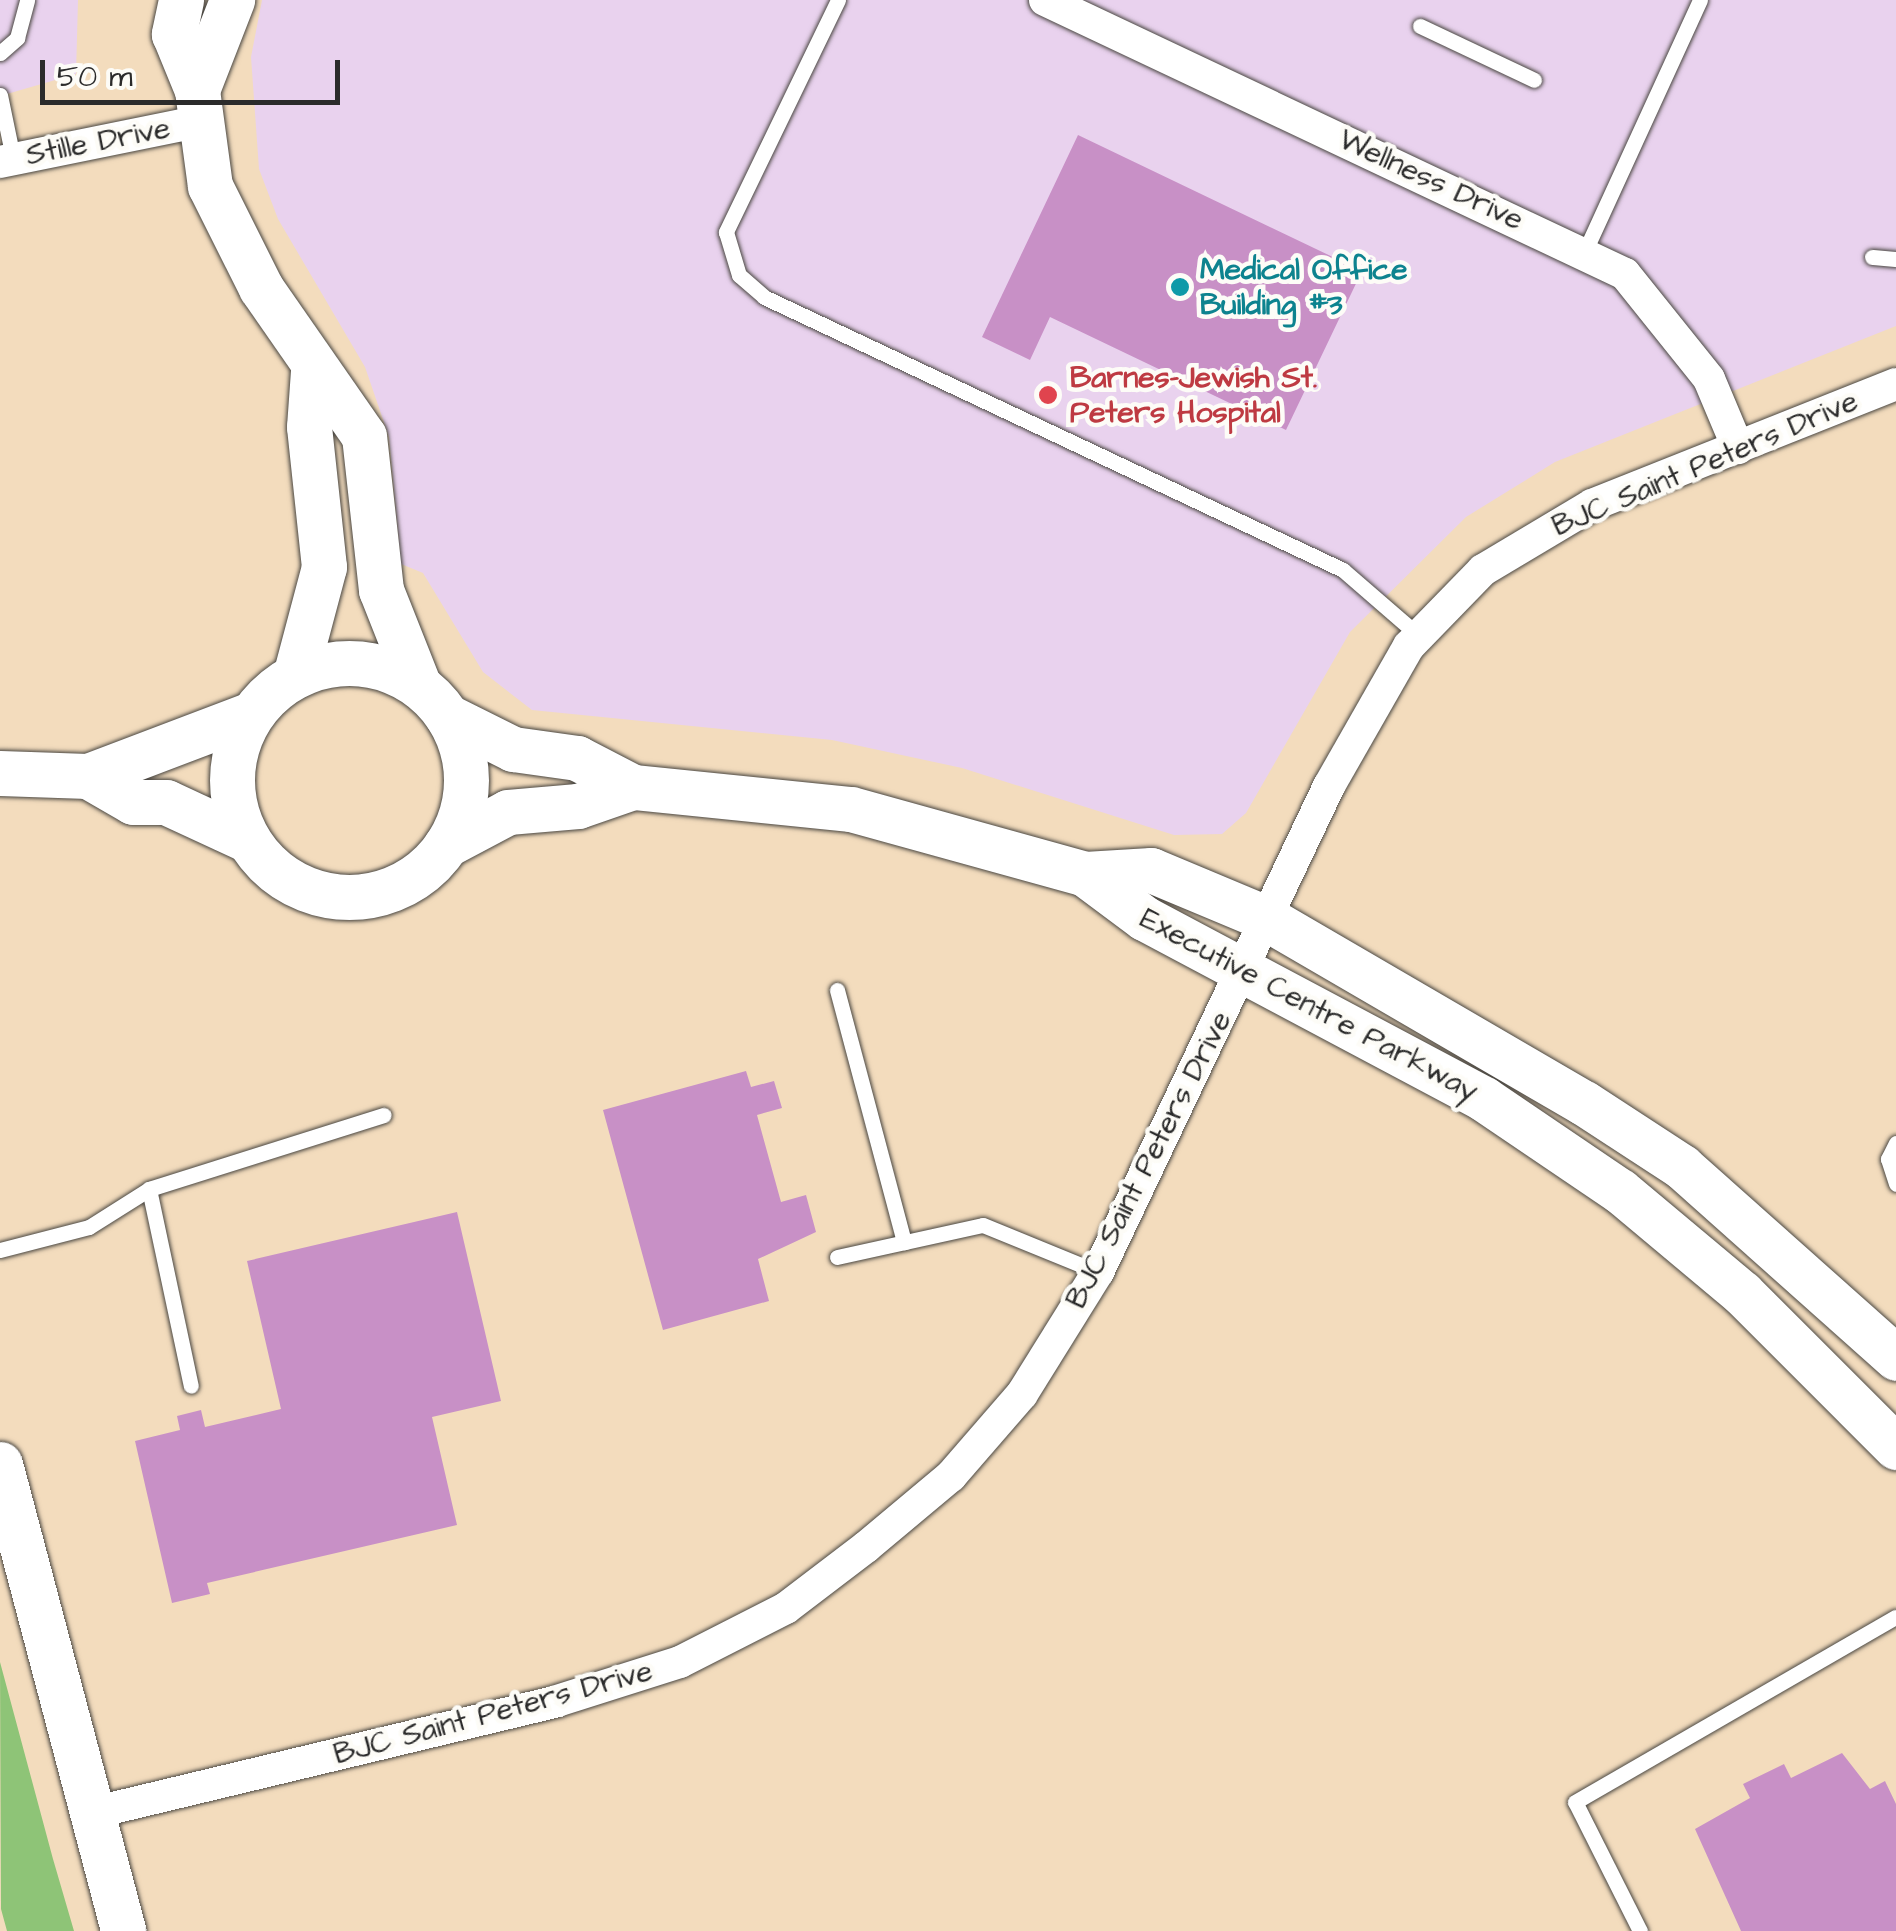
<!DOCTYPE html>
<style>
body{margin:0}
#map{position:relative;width:1896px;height:1931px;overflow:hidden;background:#f3dcbd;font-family:"Architects Daughter",sans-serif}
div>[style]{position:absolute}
.built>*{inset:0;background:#e9d2ee}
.green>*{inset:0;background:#8ec477}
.building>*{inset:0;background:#c890c6}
.roads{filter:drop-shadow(0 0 2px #494641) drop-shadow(0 0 2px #494641)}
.lane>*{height:15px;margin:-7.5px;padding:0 7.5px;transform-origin:7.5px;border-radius:7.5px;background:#fff}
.street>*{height:32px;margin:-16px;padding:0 16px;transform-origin:16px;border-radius:16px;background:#fff}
.secondary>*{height:45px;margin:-22.5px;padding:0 22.5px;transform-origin:22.5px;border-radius:22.5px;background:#fff}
.secondary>.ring{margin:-22.5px;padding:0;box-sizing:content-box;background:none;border:45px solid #fff;border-radius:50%}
.dots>*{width:28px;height:28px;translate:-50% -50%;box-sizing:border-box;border:5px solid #fdfcf7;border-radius:50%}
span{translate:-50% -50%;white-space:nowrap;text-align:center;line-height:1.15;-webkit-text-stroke:9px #fdfcf7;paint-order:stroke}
.street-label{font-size:30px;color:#2b2b2b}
.culture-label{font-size:30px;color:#0d838f;font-weight:700}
.left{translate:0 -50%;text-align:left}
.health-label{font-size:30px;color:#be3a42;font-weight:700}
.scale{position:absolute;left:40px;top:60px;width:300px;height:45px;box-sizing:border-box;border:5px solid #2b2b2b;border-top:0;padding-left:12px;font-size:30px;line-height:35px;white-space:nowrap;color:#2b2b2b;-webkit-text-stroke:8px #fdfcf7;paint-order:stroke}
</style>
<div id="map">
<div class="built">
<div style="clip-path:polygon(0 0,78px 0,76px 74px,0 96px)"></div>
<div style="clip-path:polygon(262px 0,1896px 0,1896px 326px,1555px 462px,1466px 517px,1350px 632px,1246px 813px,1222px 834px,1174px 835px,962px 768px,832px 740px,532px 710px,483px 672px,423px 573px,401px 564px,389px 437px,365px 367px,278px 219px,259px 169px,251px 57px)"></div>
</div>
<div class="green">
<div style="clip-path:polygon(0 1662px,53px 1859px,74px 1931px,7px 1931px,1px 1909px)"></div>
</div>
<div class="building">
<div style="clip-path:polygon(1078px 135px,1362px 271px,1286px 430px,1050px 317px,1030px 360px,982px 337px)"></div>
<div style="clip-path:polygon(746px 1071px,751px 1087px,774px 1081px,782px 1108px,757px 1115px,781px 1202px,806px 1195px,816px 1232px,758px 1259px,769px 1301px,663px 1330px,603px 1110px)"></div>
<div style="clip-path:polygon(457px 1212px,501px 1401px,432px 1417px,457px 1525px,207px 1583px,210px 1594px,172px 1603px,135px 1441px,180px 1430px,177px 1416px,201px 1410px,205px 1427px,281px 1409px,247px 1261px)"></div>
<div style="clip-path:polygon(1842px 1753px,1870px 1789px,1885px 1781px,1896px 1804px,1896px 1931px,1741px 1931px,1695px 1829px,1750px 1798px,1743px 1784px,1784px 1764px,1791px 1778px)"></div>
</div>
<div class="roads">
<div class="lane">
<div style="left:838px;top:0;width:258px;rotate:115.8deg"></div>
<div style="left:726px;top:232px;width:45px;rotate:73.2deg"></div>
<div style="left:739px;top:275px;width:33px;rotate:41deg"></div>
<div style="left:764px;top:297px;width:640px;rotate:25.24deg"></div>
<div style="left:1343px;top:570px;width:99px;rotate:40.9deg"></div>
<div style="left:1420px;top:26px;width:126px;rotate:25.3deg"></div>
<div style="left:0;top:53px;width:23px;rotate:-41deg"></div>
<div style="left:17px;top:38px;width:39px;rotate:-75deg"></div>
<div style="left:0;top:95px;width:64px;rotate:78.3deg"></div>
<div style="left:1585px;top:251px;width:276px;rotate:-65.4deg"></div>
<div style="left:1872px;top:257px;width:24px;rotate:5deg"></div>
<div style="left:837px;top:990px;width:261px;rotate:75.1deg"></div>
<div style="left:1896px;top:1143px;width:18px;rotate:117deg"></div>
<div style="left:1888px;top:1159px;width:26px;rotate:72deg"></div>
<div style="left:149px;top:1189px;width:201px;rotate:78deg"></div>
<div style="left:0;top:1250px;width:92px;rotate:-14.5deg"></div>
<div style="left:89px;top:1227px;width:71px;rotate:-32.3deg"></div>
<div style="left:149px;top:1189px;width:246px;rotate:-17.5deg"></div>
<div style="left:837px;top:1257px;width:149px;rotate:-12.4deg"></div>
<div style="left:983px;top:1225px;width:124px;rotate:22.2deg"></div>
<div style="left:1640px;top:1931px;width:144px;rotate:-116.7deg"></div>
<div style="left:1575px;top:1802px;width:370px;rotate:-30deg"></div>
</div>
<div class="street">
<div style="left:1045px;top:0;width:641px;rotate:25.29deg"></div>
<div style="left:1625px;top:274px;width:134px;rotate:51.3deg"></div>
<div style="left:1709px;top:379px;width:75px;rotate:67.2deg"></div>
<div style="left:0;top:162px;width:201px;rotate:-11.5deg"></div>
<div style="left:88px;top:1814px;width:482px;rotate:-13.5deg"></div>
<div style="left:557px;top:1701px;width:129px;rotate:-17.6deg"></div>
<div style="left:680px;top:1662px;width:119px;rotate:-27deg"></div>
<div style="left:786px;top:1608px;width:101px;rotate:-37.3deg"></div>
<div style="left:866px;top:1547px;width:111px;rotate:-39.9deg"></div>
<div style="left:951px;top:1476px;width:108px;rotate:-49.1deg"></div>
<div style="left:1022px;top:1394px;width:144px;rotate:-58.1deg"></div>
<div style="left:1098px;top:1272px;width:538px;rotate:-64.58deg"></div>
<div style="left:1329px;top:786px;width:161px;rotate:-60.3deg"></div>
<div style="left:1409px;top:646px;width:106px;rotate:-45.8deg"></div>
<div style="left:1483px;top:570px;width:127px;rotate:-30.8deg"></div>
<div style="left:1592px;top:505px;width:327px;rotate:-21.7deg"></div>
</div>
<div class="secondary">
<div style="left:181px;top:0;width:35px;rotate:102deg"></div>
<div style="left:174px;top:34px;width:61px;rotate:67.7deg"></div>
<div style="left:197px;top:90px;width:97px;rotate:82.3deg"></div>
<div style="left:210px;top:186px;width:114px;rotate:63.4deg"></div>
<div style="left:261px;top:288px;width:180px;rotate:55.2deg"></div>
<div style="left:364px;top:436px;width:155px;rotate:83.7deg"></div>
<div style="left:381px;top:590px;width:103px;rotate:68.4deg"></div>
<div style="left:197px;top:90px;width:97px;rotate:-68.7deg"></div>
<div class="ring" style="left:232px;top:663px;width:189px;height:189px"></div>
<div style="left:295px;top:676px;width:113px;rotate:-75.1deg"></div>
<div style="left:324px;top:567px;width:141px;rotate:-96.1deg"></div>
<div style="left:309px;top:427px;width:56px;rotate:-85.9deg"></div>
<div style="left:447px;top:716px;width:74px;rotate:26.6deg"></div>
<div style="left:513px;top:749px;width:65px;rotate:8deg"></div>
<div style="left:577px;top:758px;width:63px;rotate:27.4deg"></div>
<div style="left:0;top:773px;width:88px;rotate:2deg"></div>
<div style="left:88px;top:776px;width:174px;rotate:-20.8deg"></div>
<div style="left:88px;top:776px;width:52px;rotate:30deg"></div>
<div style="left:133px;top:802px;width:33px"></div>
<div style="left:166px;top:802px;width:90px;rotate:24.9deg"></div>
<div style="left:446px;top:845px;width:70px;rotate:-28deg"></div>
<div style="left:508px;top:812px;width:70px;rotate:-4.9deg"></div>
<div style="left:578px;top:806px;width:58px;rotate:-19.1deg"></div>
<div style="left:633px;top:787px;width:219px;rotate:5.8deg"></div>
<div style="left:851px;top:809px;width:243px;rotate:15.5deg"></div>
<div style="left:1085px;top:874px;width:66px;rotate:-3.5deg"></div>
<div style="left:1151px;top:870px;width:125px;rotate:22.7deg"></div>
<div style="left:1266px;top:918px;width:368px;rotate:30.2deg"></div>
<div style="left:1584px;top:1103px;width:117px;rotate:33.1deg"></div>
<div style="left:1682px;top:1167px;width:287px;rotate:41.7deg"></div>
<div style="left:1085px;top:874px;width:74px;rotate:36.7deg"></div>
<div style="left:1144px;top:918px;width:385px;rotate:28deg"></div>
<div style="left:1484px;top:1099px;width:164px;rotate:34.1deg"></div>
<div style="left:1620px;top:1191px;width:159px;rotate:39.9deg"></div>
<div style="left:1742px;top:1293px;width:218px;rotate:45deg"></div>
<div style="left:0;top:1464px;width:483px;rotate:75.2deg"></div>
</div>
</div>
<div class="dots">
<div style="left:1180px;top:287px;background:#0f9aa8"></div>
<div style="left:1048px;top:395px;background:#e0444e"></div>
</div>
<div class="street-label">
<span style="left:98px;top:142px;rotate:-11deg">Stille Drive</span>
<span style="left:1431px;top:180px;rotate:25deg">Wellness Drive</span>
<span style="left:1705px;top:464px;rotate:-23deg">BJC Saint Peters Drive</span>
<span style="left:1309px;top:1005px;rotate:28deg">Executive Centre Parkway</span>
<span style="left:1149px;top:1160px;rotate:-63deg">BJC Saint Peters Drive</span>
<span style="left:493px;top:1713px;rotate:-15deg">BJC Saint Peters Drive</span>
</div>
<div class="culture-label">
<span class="left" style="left:1200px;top:287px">Medical Office<br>Building #3</span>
</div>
<div class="health-label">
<span class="left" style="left:1070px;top:395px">Barnes-Jewish St.<br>Peters Hospital</span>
</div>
<div class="scale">50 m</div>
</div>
